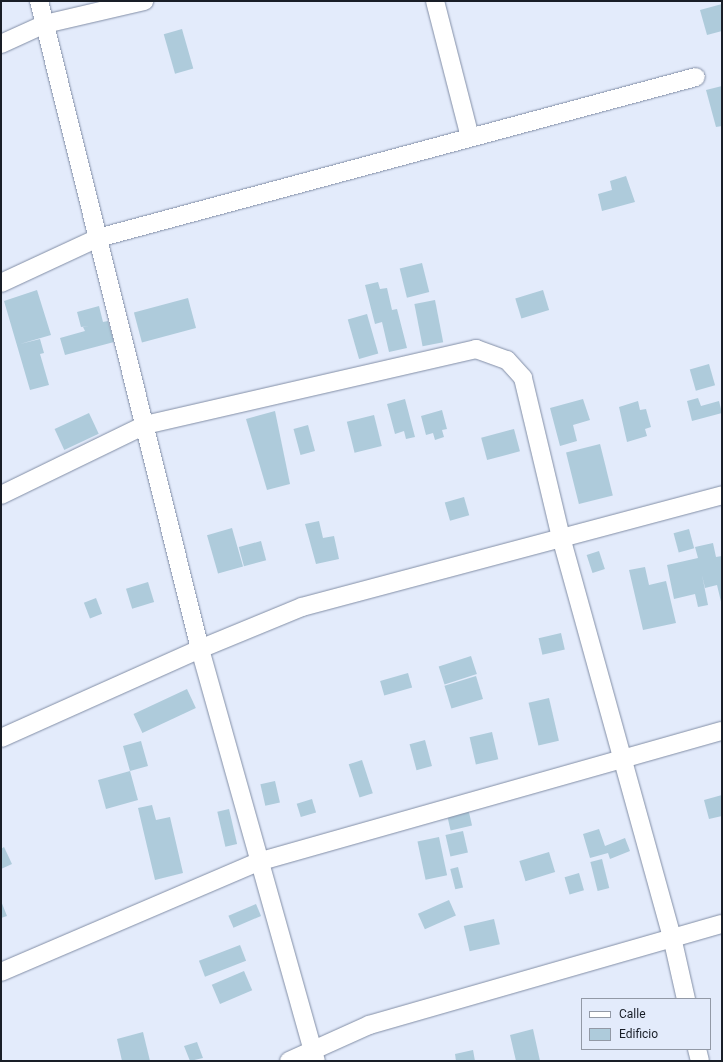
<!DOCTYPE html>
<style>
body{margin:0}
#map{position:relative;width:723px;height:1062px;overflow:hidden;background:#e3ebfb;font-family:Roboto,sans-serif}
div>[style]{position:absolute}
.building>*{inset:0;background:#aecbdb;transform-origin:0 0}
.roads{filter:drop-shadow(0 0 1px #828ea6) drop-shadow(0 0 1px #828ea6)}
.minor>*{height:18px;margin:-9px;padding:0 9px;transform-origin:9px;border-radius:9px;background:#fff}
span{translate:-50% -50%;white-space:nowrap;text-align:center;line-height:1.15;-webkit-text-stroke:3.5px #e3ebfb;paint-order:stroke}
.frame{position:absolute;inset:0;border:2px solid #191e27;pointer-events:none}
.legend{position:absolute;left:581px;top:998px;width:130px;height:52px;box-sizing:border-box;background:#e3ebfb;border:1px solid #9299a6;margin:0;padding:5px 7px;list-style:none;font-size:12px;color:#191e27}
.legend li{display:flex;align-items:center;gap:8px;height:20px}
.legend b{width:20px;border:1px solid #9299a6}
</style>
<div id="map">
<div class="building">
<div style="clip-path:polygon(722px 4px,722px 31px,707px 35px,700px 10px)"></div>
<div style="left:182px;top:29px;width:41px;height:19px;rotate:74deg"></div>
<div style="clip-path:polygon(722px 86px,722px 126px,716px 127px,706px 90px)"></div>
<div style="clip-path:polygon(626px 176px,635px 202px,602px 211px,598px 194px,612px 190px,610px 181px)"></div>
<div style="left:422px;top:263px;width:30px;height:23px;rotate:76deg"></div>
<div style="clip-path:polygon(378px 282px,380px 289px,387px 288px,392px 310px,397px 309px,407px 348px,389px 352px,382px 322px,375px 324px,365px 285px)"></div>
<div style="clip-path:polygon(37px 290px,51px 335px,20px 344px,40px 339px,44px 353px,40px 354px,49px 385px,30px 390px,4px 301px)"></div>
<div style="left:543px;top:290px;width:21px;height:29px;rotate:73deg"></div>
<div style="left:188px;top:298px;width:31px;height:56px;rotate:75deg"></div>
<div style="left:435px;top:300px;width:43px;height:21px;rotate:79deg"></div>
<div style="clip-path:polygon(99px 306px,103px 322px,108px 321px,114px 342px,65px 355px,60px 338px,85px 331px,83px 327px,89px 326px,81px 327px,77px 312px)"></div>
<div style="left:367px;top:314px;width:41px;height:20px;rotate:74deg"></div>
<div style="left:709px;top:364px;width:22px;height:20px;rotate:74deg"></div>
<div style="clip-path:polygon(698px 398px,701px 406px,719px 401px,722px 413px,692px 421px,687px 401px)"></div>
<div style="clip-path:polygon(405px 399px,415px 437px,406px 439px,404px 431px,395px 434px,387px 404px)"></div>
<div style="clip-path:polygon(583px 399px,590px 420px,573px 425px,577px 441px,560px 446px,550px 408px)"></div>
<div style="clip-path:polygon(638px 401px,640px 410px,646px 409px,651px 427px,645px 429px,647px 436px,627px 442px,619px 407px)"></div>
<div style="clip-path:polygon(442px 410px,447px 429px,442px 430px,444px 437px,435px 440px,433px 433px,426px 435px,421px 416px)"></div>
<div style="clip-path:polygon(275px 411px,290px 484px,267px 490px,246px 419px)"></div>
<div style="left:89px;top:413px;width:23px;height:38px;rotate:65deg"></div>
<div style="left:374px;top:415px;width:32px;height:28px;rotate:76deg"></div>
<div style="left:308px;top:425px;width:27px;height:15px;rotate:75deg"></div>
<div style="left:514px;top:429px;width:23px;height:34px;rotate:75deg"></div>
<div style="left:600px;top:444px;width:53px;height:35px;rotate:76deg"></div>
<div style="left:464px;top:497px;width:19px;height:20px;rotate:74deg"></div>
<div style="clip-path:polygon(319px 521px,323px 538px,334px 536px,339px 559px,316px 564px,305px 524px)"></div>
<div style="left:232px;top:528px;width:40px;height:26px;rotate:74deg"></div>
<div style="left:689px;top:529px;width:20px;height:16px;rotate:75deg"></div>
<div style="left:261px;top:541px;width:20px;height:23px;rotate:75deg"></div>
<div style="clip-path:polygon(713px 543px,716px 557px,722px 556px,722px 606px,717px 585px,705px 588px,702px 575px,708px 605px,698px 607px,695px 594px,674px 599px,667px 565px,698px 558px,695px 547px)"></div>
<div style="left:599px;top:551px;width:19px;height:13px;rotate:72deg"></div>
<div style="clip-path:polygon(645px 567px,649px 585px,666px 581px,676px 623px,643px 630px,629px 570px)"></div>
<div style="left:148px;top:582px;width:21px;height:23px;rotate:73deg"></div>
<div style="left:96px;top:598px;width:17px;height:13px;rotate:69deg"></div>
<div style="left:561px;top:633px;width:17px;height:23px;rotate:77deg"></div>
<div style="left:471px;top:656px;width:19px;height:34px;rotate:72deg"></div>
<div style="left:408px;top:673px;width:15px;height:29px;rotate:74deg"></div>
<div style="left:476px;top:676px;width:24px;height:33px;rotate:73deg"></div>
<div style="left:187px;top:689px;width:21px;height:59px;rotate:65deg"></div>
<div style="left:549px;top:698px;width:44px;height:21px;rotate:77deg"></div>
<div style="left:492px;top:732px;width:28px;height:23px;rotate:77deg"></div>
<div style="left:425px;top:740px;width:27px;height:16px;rotate:75deg"></div>
<div style="clip-path:polygon(141px 741px,148px 766px,130px 771px,138px 800px,106px 809px,98px 780px,130px 771px,123px 746px)"></div>
<div style="left:362px;top:760px;width:35px;height:14px;rotate:72deg"></div>
<div style="left:275px;top:781px;width:22px;height:15px;rotate:77deg"></div>
<div style="clip-path:polygon(722px 795px,722px 816px,709px 819px,704px 800px)"></div>
<div style="left:312px;top:799px;width:14px;height:16px;rotate:73deg"></div>
<div style="clip-path:polygon(152px 805px,156px 820px,170px 817px,183px 873px,155px 880px,138px 808px)"></div>
<div style="left:468px;top:808px;width:18px;height:22px;rotate:77deg"></div>
<div style="left:229px;top:809px;width:36px;height:12px;rotate:77deg"></div>
<div style="clip-path:polygon(599px 829px,605px 846px,625px 838px,630px 851px,610px 859px,608px 853px,590px 858px,583px 834px)"></div>
<div style="left:463px;top:831px;width:22px;height:18px;rotate:77deg"></div>
<div style="left:439px;top:837px;width:39px;height:22px;rotate:78deg"></div>
<div style="clip-path:polygon(4px 847px,12px 864px,1px 869px,1px 849px)"></div>
<div style="left:549px;top:852px;width:21px;height:31px;rotate:73deg"></div>
<div style="left:602px;top:859px;width:30px;height:12px;rotate:76deg"></div>
<div style="left:458px;top:867px;width:21px;height:8px;rotate:76deg"></div>
<div style="left:579px;top:873px;width:18px;height:15px;rotate:74deg"></div>
<div style="left:449px;top:900px;width:17px;height:34px;rotate:66deg"></div>
<div style="clip-path:polygon(1px 901px,7px 916px,1px 918px)"></div>
<div style="left:256px;top:904px;width:13px;height:30px;rotate:67deg"></div>
<div style="left:494px;top:919px;width:26px;height:31px;rotate:77deg"></div>
<div style="left:240px;top:945px;width:17px;height:44px;rotate:69deg"></div>
<div style="left:244px;top:971px;width:21px;height:35px;rotate:67deg"></div>
<div style="clip-path:polygon(533px 1029px,540px 1061px,516px 1061px,510px 1035px)"></div>
<div style="clip-path:polygon(143px 1032px,150px 1061px,122px 1061px,117px 1039px)"></div>
<div style="clip-path:polygon(197px 1042px,203px 1058px,190px 1061px,184px 1046px)"></div>
<div style="clip-path:polygon(473px 1050px,475px 1061px,456px 1061px,455px 1054px)"></div>
</div>
<div class="roads">
<div class="minor">
<div style="left:39px;top:1px;width:668px;rotate:76.05deg"></div>
<div style="left:200px;top:649px;width:428px;rotate:74.3deg"></div>
<div style="left:435px;top:1px;width:140px;rotate:75.6deg"></div>
<div style="left:1px;top:44px;width:48px;rotate:-24.4deg"></div>
<div style="left:45px;top:24px;width:102px;rotate:-13.1deg"></div>
<div style="left:1px;top:283px;width:107px;rotate:-24.9deg"></div>
<div style="left:98px;top:238px;width:619px;rotate:-15.07deg"></div>
<div style="left:1px;top:495px;width:160px;rotate:-25.9deg"></div>
<div style="left:145px;top:425px;width:340px;rotate:-12.9deg"></div>
<div style="left:476px;top:349px;width:33px;rotate:20deg"></div>
<div style="left:507px;top:360px;width:24px;rotate:48deg"></div>
<div style="left:523px;top:378px;width:163px;rotate:76.6deg"></div>
<div style="left:561px;top:537px;width:415px;rotate:74.5deg"></div>
<div style="left:672px;top:937px;width:64px;rotate:77.3deg"></div>
<div style="left:1px;top:738px;width:218px;rotate:-24.1deg"></div>
<div style="left:200px;top:649px;width:110px;rotate:-22.4deg"></div>
<div style="left:302px;top:607px;width:435px;rotate:-14.9deg"></div>
<div style="left:1px;top:972px;width:280px;rotate:-23.2deg"></div>
<div style="left:258px;top:862px;width:482px;rotate:-15.8deg"></div>
<div style="left:697px;top:1049px;width:12px;rotate:76deg"></div>
<div style="left:289px;top:1061px;width:88px;rotate:-24.2deg"></div>
<div style="left:369px;top:1025px;width:367px;rotate:-16deg"></div>
</div>
</div>
<div class="frame"></div>
<ul class="legend">
<li><b style="height:5px;background:#fff"></b>Calle</li>
<li><b style="height:11px;background:#aecbdb"></b>Edificio</li>
</ul>
</div>
